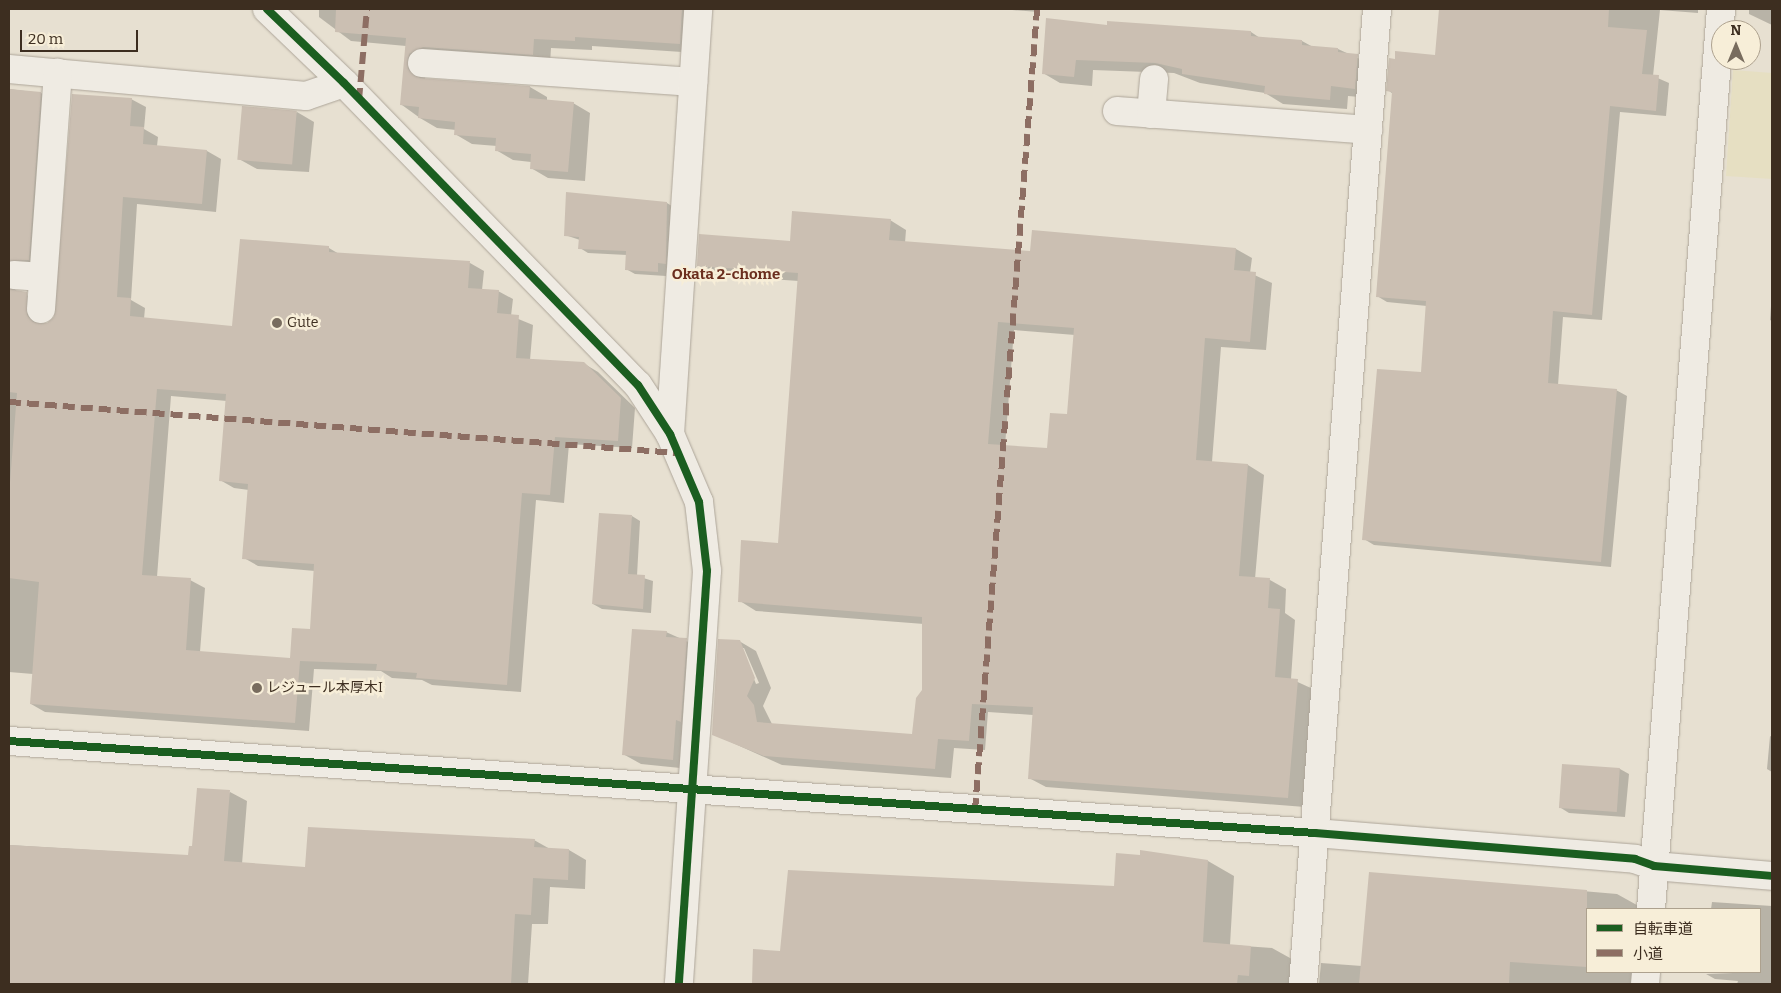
<!DOCTYPE html>
<meta charset="utf-8">
<style>
body{margin:0}
#map{position:relative;width:1781px;height:993px;overflow:hidden;background:#e7e0d1;font-family:Bitter,"Noto Sans JP",serif}
div>[style]{position:absolute}
.farmland>*{inset:0;background:#e6dfc2}
.shadow>*{inset:0;background:#0003}
.building>*{inset:0;background:#cbbfb2;transform-origin:0 0}
.roads{filter:drop-shadow(0 0 1px #ada599) drop-shadow(0 0 1px #ada599)}
.minor>*{height:28px;margin:-14px;padding:0 14px;transform-origin:14px;border-radius:14px;background:#efebe3}
.quiet>*{height:6px;margin-top:-3px;transform-origin:0;background:repeating-linear-gradient(90deg,#8d6e63 0 12px,transparent 0 18px)}
.cycleway>*{height:8px;margin:-4px;padding:0 4px;transform-origin:4px;border-radius:4px;background:#1b5e20}
.dots>*{width:14px;height:14px;translate:-50% -50%;box-sizing:border-box;border:2px solid #f7eed8;border-radius:50%}
span{translate:-50% -50%;white-space:nowrap;text-align:center;line-height:1.15;-webkit-text-stroke:5px #f7eed8;paint-order:stroke}
.poi-label{font-size:14px;color:#3d2e20}
.left{translate:0 -50%;text-align:left}
.neighbourhood-label{font-size:15px;color:#6b2e1e;font-weight:700}
.frame{position:absolute;inset:0;border:10px solid #3d2e20;pointer-events:none}
.legend{position:absolute;left:1586px;top:908px;width:175px;height:65px;box-sizing:border-box;background:#f7eed8;border:1px solid #ada18e;margin:0;padding:6px 9px;list-style:none;font-size:15px;color:#3d2e20}
.legend li{display:flex;align-items:center;gap:10px;height:25px}
.legend b{width:25px;border:1px solid #ada18e}
.north{position:absolute;left:1711px;top:20px;width:50px;height:50px;box-sizing:border-box;background:#f7eed8;border:1px solid #ada18e;border-radius:50%;rotate:0deg;font-size:14px;font-weight:700;line-height:20px;text-align:center;color:#3d2e20}
.north::after{content:'';display:block;margin:auto;width:18px;height:22px;background:#786c5e;clip-path:polygon(50% 0,100% 100%,50% 72%,0 100%)}
.scale{position:absolute;left:20px;top:30px;width:118px;height:22px;box-sizing:border-box;border:2px solid #3d2e20;border-top:0;padding-left:6px;font-size:15px;line-height:18px;white-space:nowrap;color:#3d2e20;-webkit-text-stroke:4px #f7eed8;paint-order:stroke}
</style>
<div id="map">
<div class="farmland">
<div style="clip-path:polygon(1733px 70px,1772px 73px,1772px 179px,1726px 176px)"></div>
</div>
<div class="shadow">
<div style="clip-path:polygon(319px 9px,700px 9px,697px 53px,592px 46px,592px 50px,551px 48px,550px 64px,426px 64px,425px 80px,530px 87px,547px 97px,547px 101px,573px 103px,590px 113px,585px 181px,548px 178px,531px 168px,531px 162px,513px 160px,496px 150px,497px 146px,472px 144px,455px 134px,456px 130px,437px 128px,420px 118px,402px 105px,406px 46px,351px 41px,319px 17px)"></div>
<div style="clip-path:polygon(1000px 9px,1039px 9px,1039px 12px)"></div>
<div style="clip-path:polygon(1440px 9px,1698px 9px,1698px 13px,1660px 10px,1653px 76px,1669px 83px,1666px 116px,1620px 112px,1602px 320px,1563px 317px,1558px 385px,1616px 390px,1627px 396px,1611px 567px,1374px 545px,1364px 539px,1422px 374px,1427px 306px,1387px 302px,1377px 296px,1393px 94px,1388px 90px,1436px 56px)"></div>
<div style="clip-path:polygon(1749px 9px,1772px 9px,1772px 25px,1749px 14px)"></div>
<div style="clip-path:polygon(1108px 26px,1251px 32px,1260px 38px,1302px 41px,1313px 47px,1338px 49px,1375px 66px,1372px 98px,1348px 96px,1347px 109px,1283px 104px,1265px 93px,1200px 83px,1174px 73px,1093px 70px,1092px 86px,1060px 83px,1043px 73px)"></div>
<div style="clip-path:polygon(evenodd,9px 89px,41px 93px,55px 101px,43px 268px,12px 283px,16px 291px,41px 301px,41px 324px,49px 324px,58px 311px,131px 99px,146px 107px,144px 129px,158px 137px,157px 146px,207px 151px,221px 159px,216px 212px,137px 204px,131px 300px,145px 308px,144px 319px,233px 327px,329px 248px,339px 254px,470px 263px,484px 271px,482px 290px,498px 291px,513px 299px,511px 316px,533px 325px,530px 360px,583px 363px,598px 372px,635px 408px,632px 448px,569px 444px,564px 503px,536px 500px,521px 692px,432px 685px,422px 680px,392px 678px,381px 671px,314px 669px,309px 731px,45px 712px,31px 704px,33px 674px,9px 672px,9px 89px,171px 396px,227px 401px,220px 480px,234px 488px,249px 490px,244px 558px,258px 566px,315px 571px,311px 630px,291px 660px,200px 652px,205px 588px,190px 580px,157px 577px,171px 396px)"></div>
<div style="clip-path:polygon(297px 112px,314px 122px,309px 172px,257px 169px,239px 159px)"></div>
<div style="clip-path:polygon(667px 203px,675px 208px,674px 268px,667px 267px,666px 276px,635px 274px,626px 269px,627px 255px,588px 253px,580px 248px,580px 240px,565px 235px)"></div>
<div style="clip-path:polygon(evenodd,890px 220px,906px 230px,905px 243px,1031px 252px,1236px 249px,1252px 258px,1250px 273px,1272px 283px,1266px 350px,1221px 347px,1212px 462px,1248px 465px,1264px 475px,1255px 579px,1270px 580px,1286px 589px,1285px 613px,1295px 620px,1291px 679px,1313px 689px,1305px 807px,1046px 787px,1029px 778px,1033px 715px,988px 712px,985px 750px,954px 748px,951px 778px,782px 765px,713px 734px,739px 641px,756px 651px,771px 688px,763px 706px,772px 724px,914px 735px,923px 691px,924px 624px,756px 611px,740px 601px,779px 544px,799px 281px,714px 275px,698px 265px,890px 220px,1014px 330px,1075px 335px,1068px 415px,1048px 449px,1005px 446px,1014px 330px,890px 220px,742px 648px,744px 648px,759px 683px,756px 684px,742px 648px)"></div>
<div style="clip-path:polygon(1772px 292px,1772px 321px,1770px 320px)"></div>
<div style="clip-path:polygon(632px 516px,640px 521px,637px 576px,653px 581px,651px 613px,602px 609px,593px 604px)"></div>
<div style="clip-path:polygon(666px 632px,704px 649px,690px 769px,641px 764px,623px 754px)"></div>
<div style="clip-path:polygon(1770px 736px,1772px 737px,1772px 772px,1767px 769px)"></div>
<div style="clip-path:polygon(1564px 765px,1620px 769px,1629px 774px,1625px 817px,1569px 813px,1561px 808px)"></div>
<div style="clip-path:polygon(230px 792px,247px 801px,242px 864px,306px 869px,534px 840px,550px 849px,569px 850px,586px 860px,585px 889px,550px 887px,548px 924px,532px 924px,528px 984px,9px 984px,9px 845px,189px 856px)"></div>
<div style="clip-path:polygon(1141px 851px,1208px 861px,1234px 876px,1230px 945px,1272px 948px,1299px 963px,1315px 984px,753px 984px,755px 950px,781px 952px,1115px 887px,1141px 856px)"></div>
<div style="clip-path:polygon(1371px 873px,1617px 894px,1644px 909px,1587px 909px,1587px 972px,1640px 972px,1640px 984px,1319px 984px,1321px 963px,1362px 966px)"></div>
<div style="clip-path:polygon(1712px 902px,1772px 906px,1772px 984px,1737px 984px,1738px 981px,1715px 979px,1706px 974px,1760px 972px,1760px 909px,1711px 909px)"></div>
</div>
<div class="building">
<div style="clip-path:polygon(336px 9px,682px 9px,680px 44px,575px 37px,575px 41px,534px 39px,533px 55px,423px 47px,409px 54px,408px 69px,420px 78px,530px 86px,529px 98px,574px 102px,568px 172px,530px 169px,531px 154px,495px 151px,496px 138px,454px 135px,455px 122px,418px 118px,419px 107px,400px 105px,406px 38px,335px 32px)"></div>
<div style="clip-path:polygon(1439px 9px,1609px 9px,1608px 27px,1647px 30px,1642px 74px,1659px 75px,1656px 111px,1610px 106px,1592px 315px,1553px 311px,1548px 383px,1617px 389px,1601px 562px,1362px 540px,1377px 369px,1421px 372px,1426px 301px,1376px 297px,1392px 92px,1386px 91px,1389px 58px,1395px 59px,1395px 51px,1435px 55px)"></div>
<div style="clip-path:polygon(1046px 18px,1107px 25px,1107px 21px,1251px 31px,1251px 36px,1302px 40px,1302px 45px,1338px 48px,1338px 52px,1358px 54px,1355px 89px,1331px 86px,1330px 100px,1264px 94px,1265px 86px,1182px 74px,1182px 69px,1155px 63px,1076px 60px,1074px 77px,1042px 74px)"></div>
<div style="clip-path:polygon(9px 89px,41px 92px,29px 260px,9px 261px)"></div>
<div style="clip-path:polygon(evenodd,72px 94px,132px 98px,130px 126px,144px 127px,143px 144px,207px 150px,202px 204px,123px 197px,117px 297px,131px 298px,130px 316px,232px 326px,240px 239px,329px 246px,329px 252px,470px 261px,468px 288px,499px 290px,497px 313px,519px 315px,516px 358px,584px 362px,621px 398px,618px 441px,555px 437px,550px 495px,522px 493px,507px 685px,416px 678px,417px 673px,376px 670px,377px 664px,300px 661px,295px 723px,30px 704px,39px 582px,9px 578px,9px 495px,17px 393px,9px 392px,9px 289px,27px 292px,27px 315px,33px 322px,47px 323px,54px 317px,72px 94px,157px 389px,226px 394px,219px 481px,248px 484px,242px 559px,314px 564px,310px 629px,292px 628px,290px 658px,186px 650px,191px 578px,142px 575px,157px 389px)"></div>
<div style="left:242px;top:106px;width:55px;height:54px;rotate:5deg"></div>
<div style="clip-path:polygon(566px 192px,667px 202px,666px 264px,658px 263px,658px 272px,625px 270px,626px 251px,578px 249px,579px 237px,564px 236px)"></div>
<div style="clip-path:polygon(evenodd,792px 211px,891px 219px,889px 240px,1030px 251px,1032px 230px,1236px 248px,1234px 270px,1256px 272px,1250px 342px,1205px 338px,1196px 460px,1248px 464px,1239px 576px,1270px 578px,1268px 608px,1280px 609px,1275px 677px,1298px 679px,1288px 798px,1028px 779px,1033px 707px,972px 704px,969px 741px,938px 739px,935px 769px,764px 756px,712px 735px,718px 639px,740px 640px,755px 678px,747px 696px,754px 705px,757px 722px,912px 734px,916px 698px,922px 690px,922px 617px,738px 602px,741px 540px,778px 543px,798px 273px,697px 266px,699px 234px,790px 241px,792px 211px,998px 322px,1074px 328px,1067px 414px,1050px 413px,1047px 448px,988px 444px,998px 322px)"></div>
<div style="clip-path:polygon(599px 513px,632px 515px,628px 574px,645px 575px,643px 609px,592px 604px)"></div>
<div style="clip-path:polygon(632px 629px,667px 631px,666px 637px,687px 638px,681px 722px,676px 720px,673px 760px,622px 755px)"></div>
<div style="left:1562px;top:764px;width:58px;height:44px;rotate:4deg"></div>
<div style="clip-path:polygon(197px 788px,230px 790px,224px 861px,305px 867px,308px 827px,535px 839px,534px 847px,569px 849px,568px 880px,533px 878px,531px 915px,515px 914px,511px 984px,9px 984px,9px 845px,188px 855px,189px 846px,192px 846px)"></div>
<div style="clip-path:polygon(1140px 850px,1208px 860px,1203px 942px,1251px 946px,1249px 976px,1238px 975px,1237px 984px,752px 984px,753px 949px,780px 951px,788px 870px,1114px 886px,1116px 853px,1140px 855px)"></div>
<div style="clip-path:polygon(1369px 872px,1587px 890px,1587px 967px,1510px 962px,1509px 984px,1359px 984px)"></div>
</div>
<div class="roads">
<div class="minor">
<div style="left:267px;top:9px;width:107px;rotate:43.9deg"></div>
<div style="left:344px;top:83px;width:421px;rotate:45.8deg"></div>
<div style="left:638px;top:385px;width:59px;rotate:56.9deg"></div>
<div style="left:670px;top:434px;width:74px;rotate:66.9deg"></div>
<div style="left:699px;top:502px;width:69px;rotate:83.4deg"></div>
<div style="left:707px;top:571px;width:414px;rotate:93.9deg"></div>
<div style="left:422px;top:63px;width:272px;rotate:4deg"></div>
<div style="left:9px;top:69px;width:298px;rotate:5.2deg"></div>
<div style="left:306px;top:96px;width:40px;rotate:-18.9deg"></div>
<div style="left:1117px;top:111px;width:252px;rotate:4.3deg"></div>
<div style="left:1151px;top:114px;width:35px;rotate:-85deg"></div>
<div style="left:14px;top:275px;width:29px;rotate:4deg"></div>
<div style="left:41px;top:309px;width:237px;rotate:-85.9deg"></div>
<div style="left:670px;top:434px;width:426px;rotate:-86.2deg"></div>
<div style="left:9px;top:741px;width:1309px;rotate:4.03deg"></div>
<div style="left:1315px;top:833px;width:321px;rotate:4.6deg"></div>
<div style="left:1635px;top:859px;width:20px;rotate:20deg"></div>
<div style="left:1654px;top:866px;width:118px;rotate:4.8deg"></div>
<div style="left:1651px;top:909px;width:903px;rotate:-85.55deg"></div>
<div style="left:1303px;top:984px;width:978px;rotate:-85.66deg"></div>
<div style="left:1645px;top:984px;width:12px;rotate:-85deg"></div>
</div>
</div>
<div class="quiet">
<div style="left:359px;top:100px;width:91px;rotate:-85deg"></div>
<div style="left:9px;top:402px;width:670px;rotate:4.37deg"></div>
<div style="left:975px;top:810px;width:803px;rotate:-85.57deg"></div>
</div>
<div class="cycleway">
<div style="left:267px;top:9px;width:107px;rotate:43.9deg"></div>
<div style="left:344px;top:83px;width:421px;rotate:45.8deg"></div>
<div style="left:638px;top:385px;width:59px;rotate:56.9deg"></div>
<div style="left:670px;top:434px;width:74px;rotate:66.9deg"></div>
<div style="left:699px;top:502px;width:69px;rotate:83.4deg"></div>
<div style="left:707px;top:571px;width:414px;rotate:93.9deg"></div>
<div style="left:9px;top:741px;width:1309px;rotate:4.03deg"></div>
<div style="left:1315px;top:833px;width:321px;rotate:4.6deg"></div>
<div style="left:1635px;top:859px;width:20px;rotate:20deg"></div>
<div style="left:1654px;top:866px;width:118px;rotate:4.8deg"></div>
</div>
<div class="dots">
<div style="left:277px;top:323px;background:#786c5e"></div>
<div style="left:257px;top:688px;background:#786c5e"></div>
</div>
<div class="poi-label">
<span class="left" style="left:287px;top:323px">Gute</span>
<span class="left" style="left:267px;top:688px">レジュール本厚木I</span>
</div>
<div class="neighbourhood-label">
<span style="left:726px;top:275px">Okata 2-chome</span>
</div>
<div class="frame"></div>
<ul class="legend">
<li><b style="height:6px;background:#1b5e20"></b>自転車道</li>
<li><b style="height:6px;background:#8d6e63"></b>小道</li>
</ul>
<div class="north">N</div>
<div class="scale">20 m</div>
</div>
